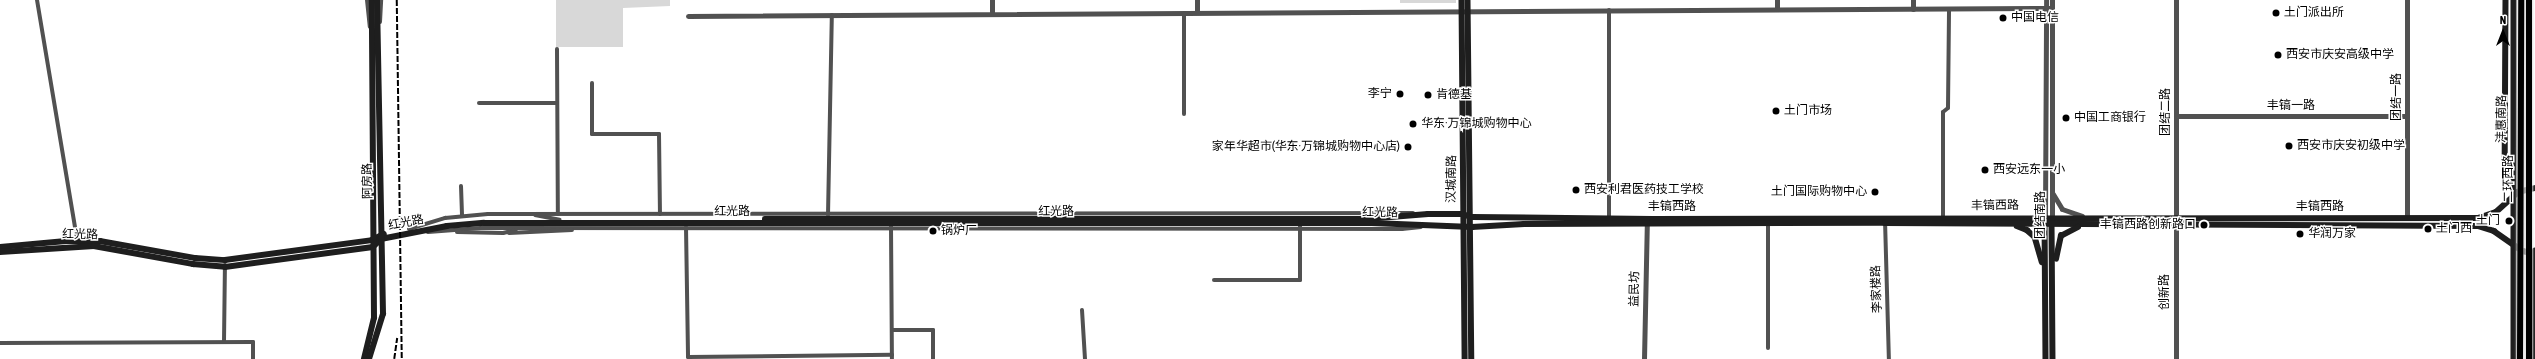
<!DOCTYPE html>
<meta charset="utf-8">
<style>
body{margin:0}
#map{position:relative;width:2535px;height:359px;overflow:hidden;background:#fff;font-family:"Asap Condensed","Noto Sans SC",sans-serif}
div>[style]{position:absolute}
.green>*{inset:0;background:#d8d8d8;transform-origin:0 0}
.minor>*{height:4px;margin:-2px;padding:0 2px;transform-origin:2px;border-radius:2px;background:#515151}
.tertiary>*{height:5px;margin:-2.5px;padding:0 2.5px;transform-origin:2.5px;border-radius:2.5px;background:#515151}
.secondary>*{height:5.5px;margin:-2.75px;padding:0 2.75px;transform-origin:2.75px;border-radius:2.75px;background:#1e1e1e}
.rail>*{height:1.5px;margin-top:-0.75px;transform-origin:0;background:repeating-linear-gradient(90deg,#000 0 6px,transparent 0 8px)}
.bridges{filter:drop-shadow(0 0 1px #dbdbdb) drop-shadow(0 0 1px #dbdbdb)}
.trunk-bridge>*{height:6px;margin:-3px;padding:0 3px;transform-origin:3px;border-radius:3px;background:#000}
.dots>*{width:11px;height:11px;translate:-50% -50%;box-sizing:border-box;border:2px solid #fff;border-radius:50%}
span{translate:-50% -50%;white-space:nowrap;text-align:center;line-height:1.15;-webkit-text-stroke:3px #fff;paint-order:stroke}
.poi-label{font-size:12px;color:#000}
.left{translate:0 -50%;text-align:left}
.right{translate:-100% -50%;text-align:right}
.street-label{font-size:12px;color:#000}
.north{position:absolute;left:2483px;top:12px;width:40px;height:40px;-webkit-text-stroke:3px #fff;paint-order:stroke;rotate:0deg;font-size:11px;font-weight:700;line-height:16px;text-align:center;color:#000}
.north::after{content:'';display:block;margin:auto;width:14px;height:18px;background:#000;clip-path:polygon(50% 0,100% 100%,50% 72%,0 100%)}
</style>
<div id="map">
<div class="green">
<div style="clip-path:polygon(556px 0,670px 0,670px 6px,623px 8px,623px 47px,556px 47px)"></div>
<div style="left:1400px;top:0;width:56px;height:3px"></div>
</div>
<div class="minor">
<div style="left:37px;top:0;width:243px;rotate:80.5deg"></div>
<div style="left:367px;top:0;width:27px;rotate:84deg"></div>
<div style="left:1609px;top:10px;width:208px;rotate:90deg"></div>
<div style="left:380px;top:22px;width:22px;rotate:-87deg"></div>
<div style="left:557px;top:49px;width:165px;rotate:89.7deg"></div>
<div style="left:592px;top:83px;width:51px;rotate:90deg"></div>
<div style="left:592px;top:134px;width:67px"></div>
<div style="left:659px;top:134px;width:80px;rotate:89.3deg"></div>
<div style="left:479px;top:103px;width:78px"></div>
<div style="left:1184px;top:114px;width:101px;rotate:-90deg"></div>
<div style="left:461px;top:186px;width:30px;rotate:88deg"></div>
<div style="left:535px;top:215px;width:25px;rotate:11deg"></div>
<div style="left:828px;top:215px;width:200px;rotate:-88.9deg"></div>
<div style="left:1943px;top:218px;width:106px;rotate:-90deg"></div>
<div style="left:1943px;top:112px;width:6px;rotate:-39deg"></div>
<div style="left:1948px;top:108px;width:98px;rotate:-89.4deg"></div>
<div style="left:1885px;top:220px;width:139px;rotate:88.4deg"></div>
<div style="left:891px;top:226px;width:133px;rotate:89.6deg"></div>
<div style="left:686px;top:227px;width:130px;rotate:89.1deg"></div>
<div style="left:688px;top:357px;width:204px;rotate:-0.6deg"></div>
<div style="left:409px;top:229px;width:38px;rotate:-17deg"></div>
<div style="left:445px;top:218px;width:43px;rotate:-5.3deg"></div>
<div style="left:488px;top:214px;width:925px;rotate:-0.06deg"></div>
<div style="left:428px;top:232px;width:53px;rotate:-4.3deg"></div>
<div style="left:481px;top:228px;width:921px;rotate:0.06deg"></div>
<div style="left:1402px;top:229px;width:19px;rotate:-6deg"></div>
<div style="left:457px;top:232px;width:46px;rotate:1.2deg"></div>
<div style="left:503px;top:233px;width:13px;rotate:-13deg"></div>
<div style="left:509px;top:233px;width:63px;rotate:-2.7deg"></div>
<div style="left:1214px;top:280px;width:86px"></div>
<div style="left:1300px;top:280px;width:54px;rotate:-90deg"></div>
<div style="left:1082px;top:310px;width:49px;rotate:86.5deg"></div>
<div style="left:892px;top:330px;width:41px"></div>
<div style="left:933px;top:330px;width:29px;rotate:90deg"></div>
<div style="left:224px;top:342px;width:77px;rotate:-89.3deg"></div>
<div style="left:0;top:343px;width:253px;rotate:-0.2deg"></div>
<div style="left:253px;top:342px;width:17px;rotate:90deg"></div>
<div style="left:1768px;top:348px;width:124px;rotate:-90deg"></div>
</div>
<div class="tertiary">
<div style="left:1197px;top:0;width:12px;rotate:90deg"></div>
<div style="left:1777px;top:0;width:8px;rotate:90deg"></div>
<div style="left:1913px;top:0;width:9px;rotate:90deg"></div>
<div style="left:2407px;top:0;width:218px;rotate:90deg"></div>
<div style="left:992px;top:14px;width:14px;rotate:-90deg"></div>
<div style="left:688px;top:16px;width:1364px;rotate:-0.34deg"></div>
<div style="left:2176px;top:116px;width:231px"></div>
<div style="left:2053px;top:194px;width:17px;rotate:59deg"></div>
<div style="left:2062px;top:209px;width:21px;rotate:19deg"></div>
<div style="left:2045px;top:217px;width:217px;rotate:-89.7deg"></div>
<div style="left:2052px;top:217px;width:217px;rotate:-90deg"></div>
<div style="left:1644px;top:359px;width:140px;rotate:-88.8deg"></div>
<div style="left:2176px;top:359px;width:359px;rotate:-90deg"></div>
</div>
<div class="secondary">
<div style="left:1462px;top:0;width:359px;rotate:89.5deg"></div>
<div style="left:1468px;top:0;width:359px;rotate:89.4deg"></div>
<div style="left:2506px;top:0;width:167px;rotate:90.3deg"></div>
<div style="left:2505px;top:167px;width:15px;rotate:62deg"></div>
<div style="left:2514px;top:0;width:359px;rotate:90deg"></div>
<div style="left:2045px;top:217px;width:142px;rotate:89.6deg"></div>
<div style="left:765px;top:219px;width:601px"></div>
<div style="left:1366px;top:219px;width:62px;rotate:-4.6deg"></div>
<div style="left:1428px;top:214px;width:34px"></div>
<div style="left:1462px;top:214px;width:10px;rotate:17deg"></div>
<div style="left:1472px;top:217px;width:180px;rotate:0.6deg"></div>
<div style="left:1652px;top:219px;width:826px;rotate:-0.07deg"></div>
<div style="left:2478px;top:218px;width:19px;rotate:-18deg"></div>
<div style="left:2496px;top:212px;width:30px;rotate:-42deg"></div>
<div style="left:2518px;top:192px;width:17px;rotate:-13deg"></div>
<div style="left:2052px;top:221px;width:138px;rotate:89.6deg"></div>
<div style="left:2017px;top:226px;width:11px;rotate:22deg"></div>
<div style="left:2027px;top:230px;width:11px;rotate:41deg"></div>
<div style="left:2035px;top:237px;width:26px;rotate:74deg"></div>
<div style="left:0;top:247px;width:66px;rotate:-5.2deg"></div>
<div style="left:66px;top:241px;width:34px"></div>
<div style="left:100px;top:241px;width:97px;rotate:10.1deg"></div>
<div style="left:195px;top:258px;width:30px;rotate:4deg"></div>
<div style="left:225px;top:260px;width:148px;rotate:-7.7deg"></div>
<div style="left:372px;top:240px;width:13px;rotate:-27deg"></div>
<div style="left:0;top:252px;width:94px;rotate:-3.7deg"></div>
<div style="left:94px;top:246px;width:101px;rotate:10.3deg"></div>
<div style="left:193px;top:264px;width:32px;rotate:5deg"></div>
<div style="left:225px;top:267px;width:149px;rotate:-7.7deg"></div>
<div style="left:373px;top:247px;width:11px;rotate:-45deg"></div>
<div style="left:381px;top:239px;width:67px;rotate:-11.1deg"></div>
<div style="left:447px;top:226px;width:37px;rotate:-5deg"></div>
<div style="left:484px;top:223px;width:888px"></div>
<div style="left:1372px;top:223px;width:100px;rotate:2.3deg"></div>
<div style="left:1472px;top:227px;width:52px;rotate:-3.3deg"></div>
<div style="left:1524px;top:224px;width:361px;rotate:-0.2deg"></div>
<div style="left:1885px;top:223px;width:593px;rotate:0.29deg"></div>
<div style="left:2478px;top:226px;width:17px;rotate:17deg"></div>
<div style="left:2494px;top:231px;width:35px;rotate:35deg"></div>
<div style="left:2523px;top:251px;width:12px;rotate:14deg"></div>
<div style="left:2056px;top:259px;width:24px;rotate:-78deg"></div>
<div style="left:2061px;top:236px;width:19px;rotate:-28deg"></div>
<div style="left:364px;top:359px;width:42px;rotate:-76.3deg"></div>
<div style="left:374px;top:318px;width:318px;rotate:-90.4deg"></div>
<div style="left:369px;top:359px;width:47px;rotate:-72.7deg"></div>
<div style="left:383px;top:314px;width:314px;rotate:-91.1deg"></div>
<div style="left:2535px;top:359px;width:108px;rotate:-90deg"></div>
</div>
<div class="rail">
<div style="left:397px;top:0;width:359px;rotate:89.2deg"></div>
<div style="left:394px;top:359px;width:21px;rotate:-82deg"></div>
</div>
<div class="bridges">
<div class="trunk-bridge">
<div style="left:2529px;top:0;width:359px;rotate:90deg"></div>
<div style="left:2520px;top:359px;width:359px;rotate:-89.8deg"></div>
</div>
</div>
<div class="dots">
<div style="left:2276px;top:13px;background:#000"></div>
<div style="left:2003px;top:18px;background:#000"></div>
<div style="left:2278px;top:55px;background:#000"></div>
<div style="left:1400px;top:94px;background:#000"></div>
<div style="left:1428px;top:95px;background:#000"></div>
<div style="left:1776px;top:111px;background:#000"></div>
<div style="left:2066px;top:118px;background:#000"></div>
<div style="left:1413px;top:124px;background:#000"></div>
<div style="left:2289px;top:146px;background:#000"></div>
<div style="left:1408px;top:147px;background:#000"></div>
<div style="left:1985px;top:170px;background:#000"></div>
<div style="left:1576px;top:190px;background:#000"></div>
<div style="left:1875px;top:192px;background:#000"></div>
<div style="left:2509px;top:221px;background:#000"></div>
<div style="left:2204px;top:225px;background:#000"></div>
<div style="left:2428px;top:229px;background:#000"></div>
<div style="left:933px;top:231px;background:#000"></div>
<div style="left:2300px;top:234px;background:#000"></div>
</div>
<div class="poi-label">
<span class="left" style="left:2284px;top:13px">土门派出所</span>
<span class="left" style="left:2011px;top:18px">中国电信</span>
<span class="left" style="left:2286px;top:55px">西安市庆安高级中学</span>
<span class="right" style="left:1392px;top:94px">李宁</span>
<span class="left" style="left:1436px;top:95px">肯德基</span>
<span class="left" style="left:1784px;top:111px">土门市场</span>
<span class="left" style="left:2074px;top:118px">中国工商银行</span>
<span class="left" style="left:1421px;top:124px">华东·万锦城购物中心</span>
<span class="left" style="left:2297px;top:146px">西安市庆安初级中学</span>
<span class="right" style="left:1400px;top:147px">家年华超市(华东·万锦城购物中心店)</span>
<span class="left" style="left:1993px;top:170px">西安远东一小</span>
<span class="left" style="left:1584px;top:190px">西安利君医药技工学校</span>
<span class="right" style="left:1867px;top:192px">土门国际购物中心</span>
<span class="right" style="left:2500px;top:221px">土门</span>
<span class="right" style="left:2196px;top:225px">丰镐西路创新路口</span>
<span class="left" style="left:2436px;top:229px">土门西</span>
<span class="left" style="left:941px;top:231px">锅炉厂</span>
<span class="left" style="left:2308px;top:234px">华润万家</span>
</div>
<div class="street-label">
<span style="left:2397px;top:97px;rotate:-90deg">团结一路</span>
<span style="left:2291px;top:106px">丰镐一路</span>
<span style="left:2166px;top:112px;rotate:-90deg">团结二路</span>
<span style="left:2502px;top:119px;rotate:-89deg">沣惠南路</span>
<span style="left:1452px;top:179px;rotate:-89deg">汉城南路</span>
<span style="left:2509px;top:179px;rotate:-90deg">二环西路</span>
<span style="left:368px;top:181px;rotate:-91deg">阿房路</span>
<span style="left:1995px;top:206px;rotate:-1deg">丰镐西路</span>
<span style="left:1672px;top:207px">丰镐西路</span>
<span style="left:2320px;top:207px">丰镐西路</span>
<span style="left:732px;top:212px">红光路</span>
<span style="left:1056px;top:212px">红光路</span>
<span style="left:1380px;top:213px;rotate:1deg">红光路</span>
<span style="left:2041px;top:215px;rotate:-90deg">团结南路</span>
<span style="left:406px;top:223px;rotate:-11deg">红光路</span>
<span style="left:80px;top:235px;rotate:1deg">红光路</span>
<span style="left:1635px;top:289px;rotate:-89deg">益民坊</span>
<span style="left:1877px;top:289px;rotate:-92deg">李家楼路</span>
<span style="left:2165px;top:292px;rotate:-90deg">创新路</span>
</div>
<div class="north">N</div>
</div>
